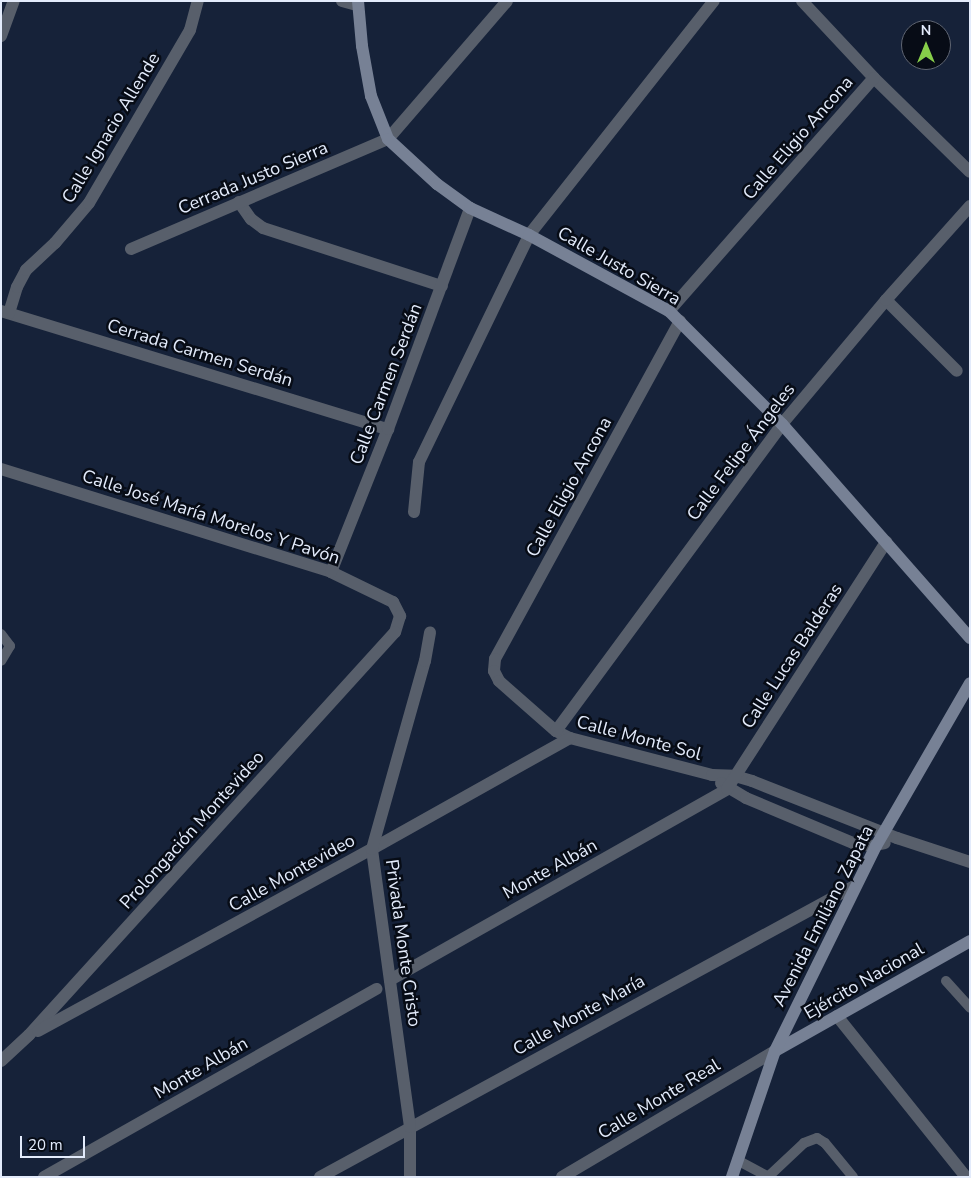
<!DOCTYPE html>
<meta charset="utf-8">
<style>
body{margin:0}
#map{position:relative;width:971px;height:1178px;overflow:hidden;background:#162239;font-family:"Nunito Sans",sans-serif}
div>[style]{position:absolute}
.lane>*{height:10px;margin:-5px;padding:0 5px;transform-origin:5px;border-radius:5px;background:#585f6b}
.street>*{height:12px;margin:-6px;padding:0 6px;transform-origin:6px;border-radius:6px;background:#585f6b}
.secondary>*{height:12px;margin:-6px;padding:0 6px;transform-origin:6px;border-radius:6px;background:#778195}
span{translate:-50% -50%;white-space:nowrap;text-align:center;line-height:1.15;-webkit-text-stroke:5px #070c16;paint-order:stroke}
.street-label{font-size:18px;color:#e3ebfb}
.frame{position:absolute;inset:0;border:2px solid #e3ebfb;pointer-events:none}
.north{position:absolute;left:901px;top:20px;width:50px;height:50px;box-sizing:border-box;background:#070c16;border:1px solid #5f6572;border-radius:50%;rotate:0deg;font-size:14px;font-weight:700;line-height:20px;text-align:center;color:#e3ebfb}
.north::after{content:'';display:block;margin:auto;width:18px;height:22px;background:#87cf4a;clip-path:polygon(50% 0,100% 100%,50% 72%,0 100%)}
.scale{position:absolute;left:20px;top:1136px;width:65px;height:22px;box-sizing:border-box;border:2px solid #e3ebfb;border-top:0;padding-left:6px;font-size:15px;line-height:18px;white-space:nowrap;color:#e3ebfb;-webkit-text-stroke:4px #070c16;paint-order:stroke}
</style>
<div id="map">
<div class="lane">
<div style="left:1px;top:634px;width:15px;rotate:53deg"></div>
<div style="left:10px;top:646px;width:17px;rotate:121deg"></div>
<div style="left:946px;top:981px;width:36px;rotate:48deg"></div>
<div style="left:737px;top:1160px;width:36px;rotate:28deg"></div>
<div style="left:769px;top:1176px;width:48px;rotate:-43.3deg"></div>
<div style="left:804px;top:1143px;width:14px;rotate:-21deg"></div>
<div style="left:817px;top:1138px;width:9px;rotate:32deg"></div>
<div style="left:825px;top:1143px;width:44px;rotate:50.5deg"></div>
</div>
<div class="street">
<div style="left:342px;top:1px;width:16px;rotate:15deg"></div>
<div style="left:802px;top:1px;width:105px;rotate:46.9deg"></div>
<div style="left:874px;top:78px;width:134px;rotate:44.4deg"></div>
<div style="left:1px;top:36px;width:37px;rotate:-70deg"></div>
<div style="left:239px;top:202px;width:21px;rotate:55deg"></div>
<div style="left:251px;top:219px;width:15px;rotate:37deg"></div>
<div style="left:263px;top:228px;width:188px;rotate:18deg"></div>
<div style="left:131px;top:249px;width:280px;rotate:-23.2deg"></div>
<div style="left:388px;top:139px;width:182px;rotate:-49.2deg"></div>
<div style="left:886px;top:300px;width:100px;rotate:45deg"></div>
<div style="left:1px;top:311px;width:405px;rotate:17deg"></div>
<div style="left:669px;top:311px;width:310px;rotate:-48.7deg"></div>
<div style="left:9px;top:313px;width:27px;rotate:-73deg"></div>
<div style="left:17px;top:287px;width:19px;rotate:-62deg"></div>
<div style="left:26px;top:270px;width:40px;rotate:-43deg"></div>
<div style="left:55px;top:243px;width:52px;rotate:-49.6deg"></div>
<div style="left:89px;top:203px;width:200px;rotate:-59.7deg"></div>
<div style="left:190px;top:30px;width:30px;rotate:-75deg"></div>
<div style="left:680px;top:321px;width:385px;rotate:118.7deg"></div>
<div style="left:495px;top:659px;width:12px;rotate:95deg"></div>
<div style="left:494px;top:671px;width:11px;rotate:63deg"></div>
<div style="left:499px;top:681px;width:76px;rotate:41.3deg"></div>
<div style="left:556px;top:731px;width:16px;rotate:27deg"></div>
<div style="left:570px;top:738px;width:147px;rotate:14.6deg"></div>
<div style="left:712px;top:775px;width:23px;rotate:2deg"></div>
<div style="left:735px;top:776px;width:18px;rotate:16deg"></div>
<div style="left:752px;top:781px;width:156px;rotate:21.5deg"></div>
<div style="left:897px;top:838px;width:77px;rotate:18.2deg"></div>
<div style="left:1px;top:469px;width:346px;rotate:17.3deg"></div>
<div style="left:331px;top:572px;width:69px;rotate:25.8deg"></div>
<div style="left:393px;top:602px;width:16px;rotate:63deg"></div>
<div style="left:400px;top:616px;width:17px;rotate:107deg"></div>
<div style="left:395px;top:632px;width:544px;rotate:132.25deg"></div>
<div style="left:29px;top:1035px;width:38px;rotate:137deg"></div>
<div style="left:414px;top:512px;width:50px;rotate:-84.3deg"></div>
<div style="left:419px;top:462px;width:252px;rotate:-64.1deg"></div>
<div style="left:529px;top:235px;width:298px;rotate:-51.7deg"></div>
<div style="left:331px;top:572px;width:154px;rotate:-68.3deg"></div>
<div style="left:388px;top:429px;width:236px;rotate:-69.6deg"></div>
<div style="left:556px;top:731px;width:381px;rotate:-53.6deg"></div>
<div style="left:782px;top:424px;width:162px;rotate:-50deg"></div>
<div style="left:886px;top:300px;width:126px;rotate:-48.2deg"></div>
<div style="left:721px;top:783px;width:29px;rotate:31deg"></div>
<div style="left:746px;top:798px;width:116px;rotate:22.8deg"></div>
<div style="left:853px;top:843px;width:18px;rotate:9deg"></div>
<div style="left:871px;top:846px;width:14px;rotate:-12deg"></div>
<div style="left:390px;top:980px;width:387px;rotate:-29.5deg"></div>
<div style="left:727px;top:789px;width:294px;rotate:-57.2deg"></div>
<div style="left:837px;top:1016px;width:206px;rotate:51.3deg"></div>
<div style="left:38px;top:1031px;width:380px;rotate:-28.6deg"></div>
<div style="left:372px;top:849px;width:227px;rotate:-29.3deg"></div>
<div style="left:44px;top:1177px;width:382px;rotate:-29.5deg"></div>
<div style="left:320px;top:1177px;width:610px;rotate:-28.58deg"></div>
<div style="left:410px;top:1177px;width:50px;rotate:-90deg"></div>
<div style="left:410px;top:1127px;width:281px;rotate:-97.8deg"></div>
<div style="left:372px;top:849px;width:195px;rotate:-74.3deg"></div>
<div style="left:425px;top:661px;width:29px;rotate:-80deg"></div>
<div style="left:562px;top:1177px;width:247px;rotate:-30.6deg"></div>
</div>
<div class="secondary">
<div style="left:358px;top:1px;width:45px;rotate:84.9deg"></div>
<div style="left:362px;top:46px;width:51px;rotate:79.8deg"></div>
<div style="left:371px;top:96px;width:46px;rotate:68.4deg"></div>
<div style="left:388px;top:139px;width:67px;rotate:42.6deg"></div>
<div style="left:437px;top:184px;width:41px;rotate:36deg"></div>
<div style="left:470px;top:208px;width:65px;rotate:24.6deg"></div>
<div style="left:529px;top:235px;width:159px;rotate:28.5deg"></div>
<div style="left:669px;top:311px;width:160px;rotate:45deg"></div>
<div style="left:782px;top:424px;width:285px;rotate:48.7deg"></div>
<div style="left:775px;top:1051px;width:224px;rotate:-29.4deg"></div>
<div style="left:732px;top:1177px;width:133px;rotate:-71.2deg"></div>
<div style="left:775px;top:1051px;width:229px;rotate:-63.8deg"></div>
<div style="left:876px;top:846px;width:188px;rotate:-60deg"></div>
</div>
<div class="street-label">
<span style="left:111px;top:128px;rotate:-59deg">Calle Ignacio Allende</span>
<span style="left:798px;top:138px;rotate:-49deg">Calle Eligio Ancona</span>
<span style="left:253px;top:178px;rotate:-23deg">Cerrada Justo Sierra</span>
<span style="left:619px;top:266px;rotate:30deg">Calle Justo Sierra</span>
<span style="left:200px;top:353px;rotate:17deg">Cerrada Carmen Serdán</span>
<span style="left:386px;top:384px;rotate:-69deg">Calle Carmen Serdán</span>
<span style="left:741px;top:452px;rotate:-53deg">Calle Felipe Ángeles</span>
<span style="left:569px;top:487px;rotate:-61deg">Calle Eligio Ancona</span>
<span style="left:211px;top:517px;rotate:18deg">Calle José María Morelos Y Pavón</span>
<span style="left:792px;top:656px;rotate:-57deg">Calle Lucas Balderas</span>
<span style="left:639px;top:738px;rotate:15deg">Calle Monte Sol</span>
<span style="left:192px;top:830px;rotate:-48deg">Prolongación Montevideo</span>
<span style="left:550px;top:869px;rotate:-29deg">Monte Albán</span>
<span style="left:292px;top:873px;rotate:-29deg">Calle Montevideo</span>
<span style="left:823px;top:916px;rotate:-63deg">Avenida Emiliano Zapata</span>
<span style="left:403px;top:943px;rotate:82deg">Privada Monte Cristo</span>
<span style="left:864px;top:981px;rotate:-30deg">Ejército Nacional</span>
<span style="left:579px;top:1015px;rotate:-29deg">Calle Monte María</span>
<span style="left:201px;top:1068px;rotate:-30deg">Monte Albán</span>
<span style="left:659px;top:1099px;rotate:-31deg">Calle Monte Real</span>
</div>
<div class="frame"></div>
<div class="north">N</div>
<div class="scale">20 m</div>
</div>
